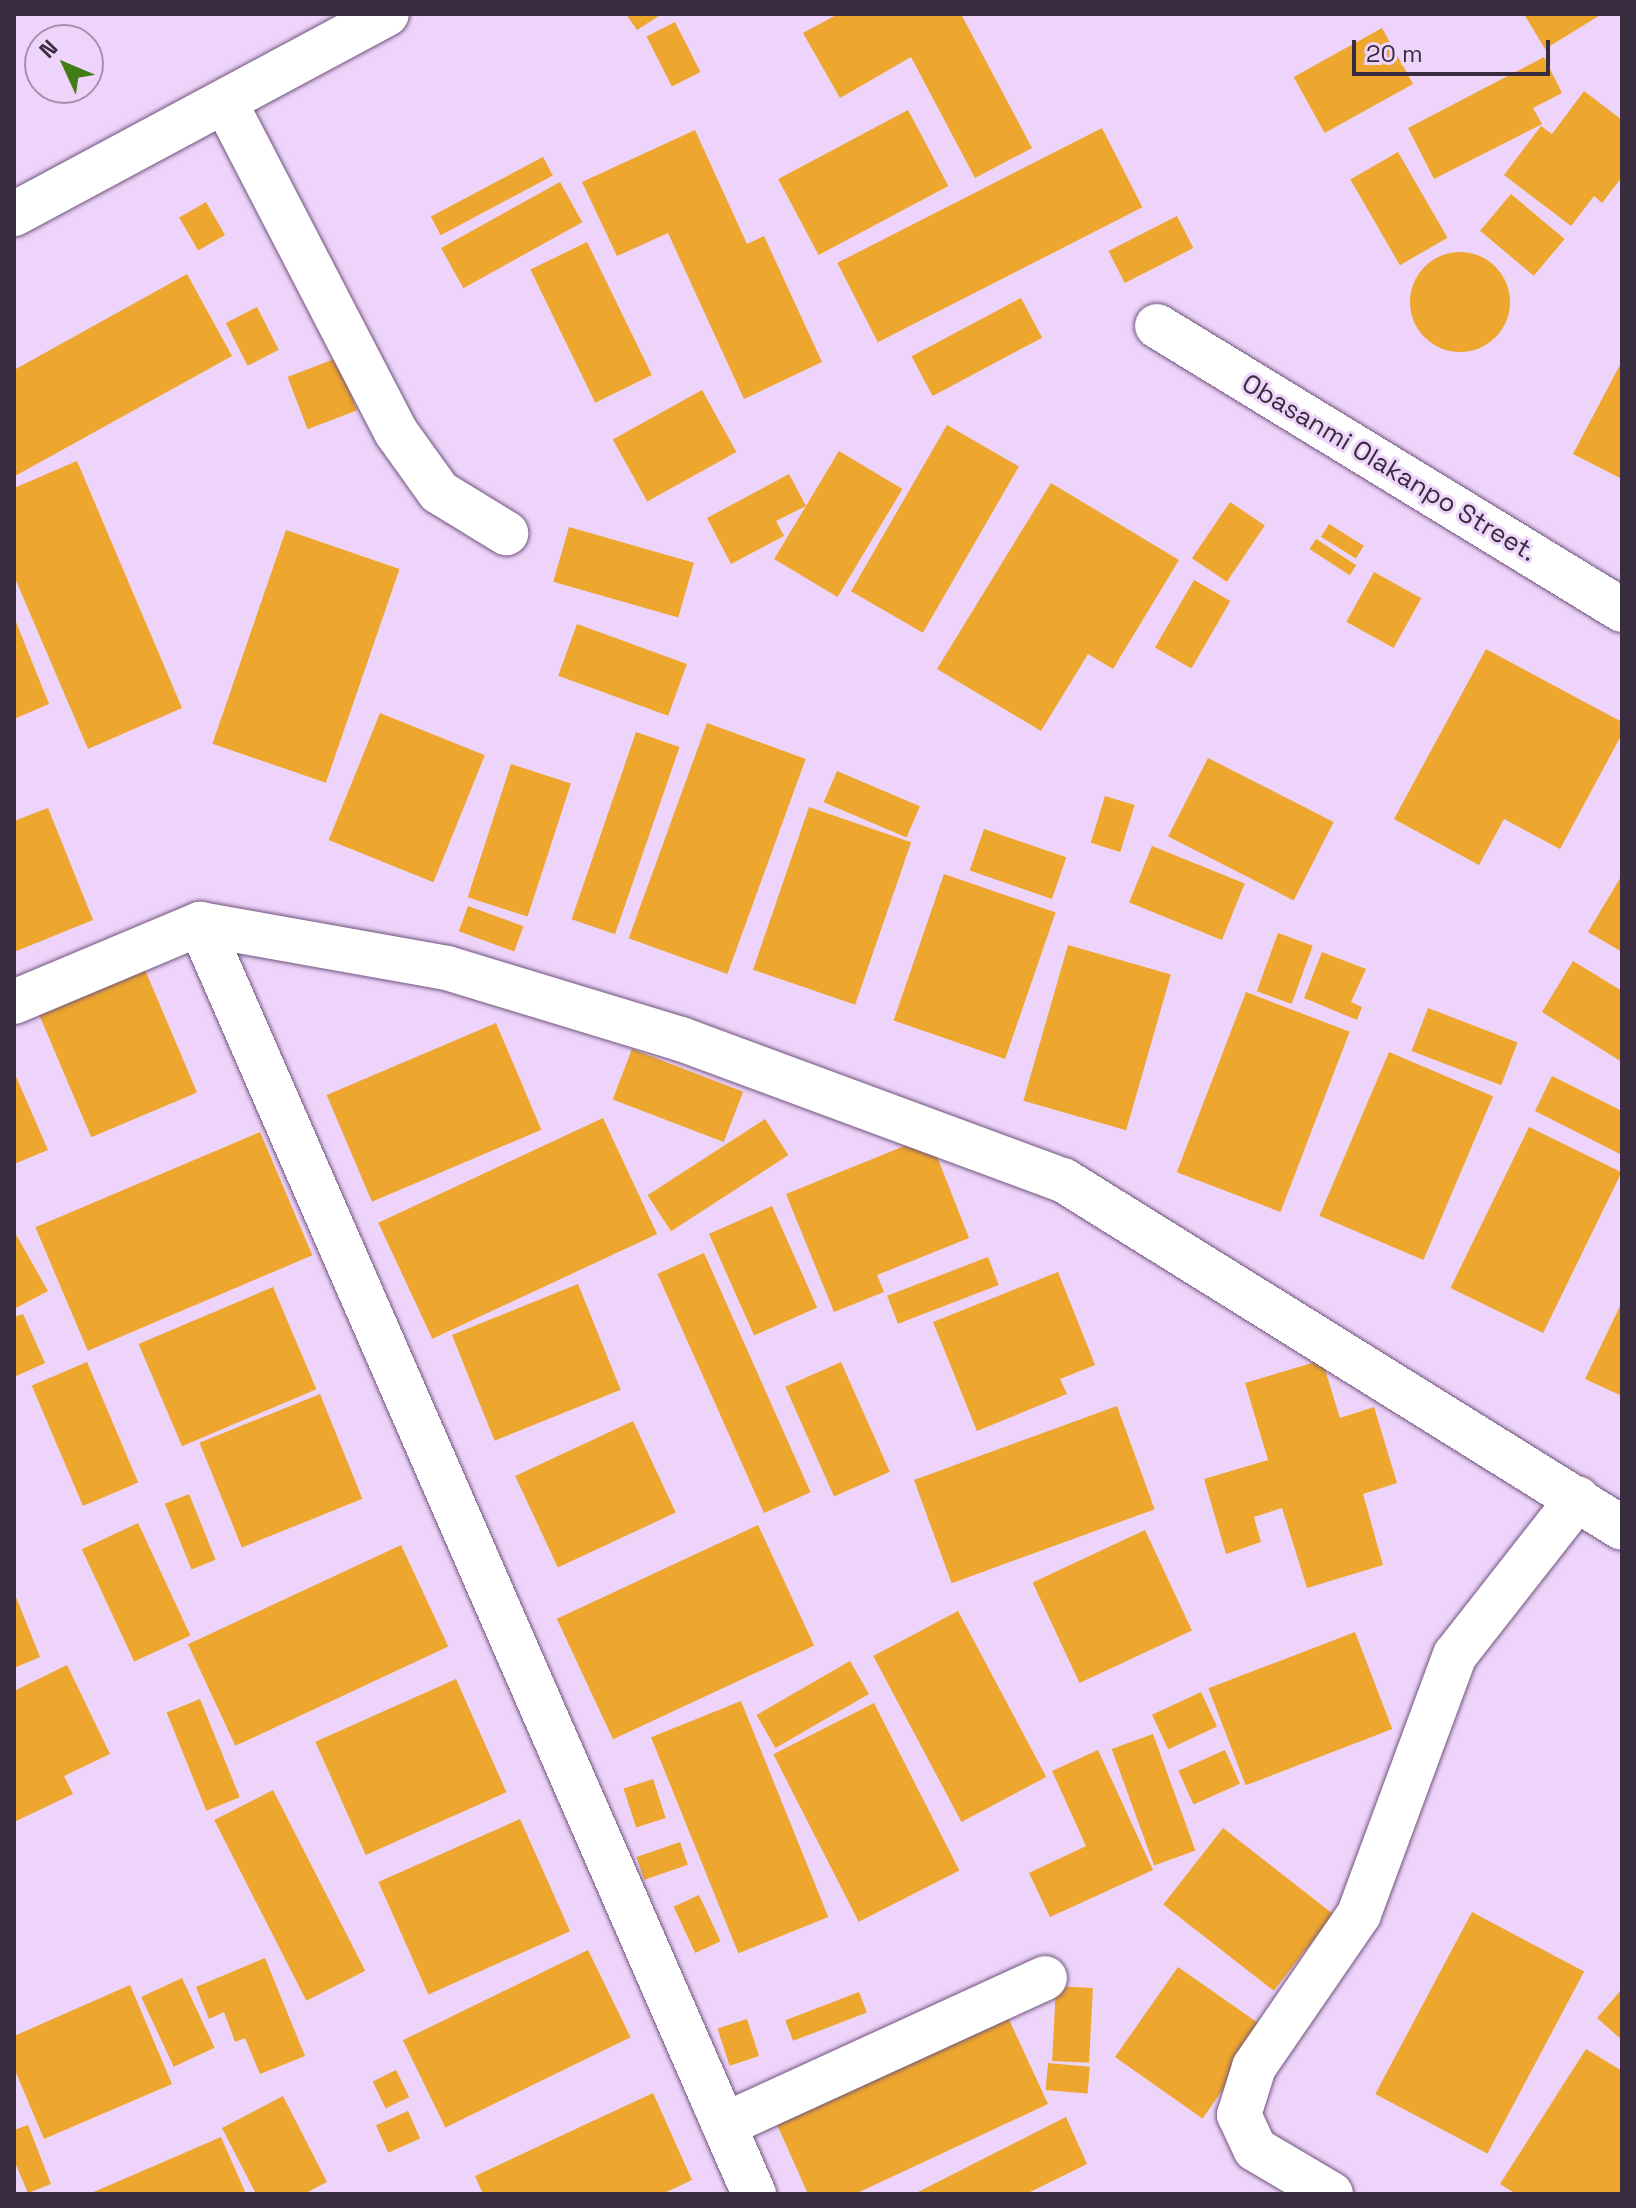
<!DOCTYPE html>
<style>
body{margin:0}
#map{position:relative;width:1636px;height:2208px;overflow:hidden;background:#eed4fa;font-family:"Space Grotesk",sans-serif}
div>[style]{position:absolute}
.building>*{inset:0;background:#eda62e;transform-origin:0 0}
.round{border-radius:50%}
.roads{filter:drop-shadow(0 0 2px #70547d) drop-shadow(0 0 2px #70547d)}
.minor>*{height:44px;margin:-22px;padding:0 22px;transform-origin:22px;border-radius:22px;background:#fff}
.secondary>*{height:44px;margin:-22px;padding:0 22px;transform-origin:22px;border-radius:22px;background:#fff}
span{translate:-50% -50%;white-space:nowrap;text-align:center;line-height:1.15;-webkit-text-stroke:6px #eed4fa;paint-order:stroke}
.street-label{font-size:26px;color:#382c3e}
.frame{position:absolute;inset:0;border:16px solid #382c3e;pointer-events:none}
.north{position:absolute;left:24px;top:24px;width:80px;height:80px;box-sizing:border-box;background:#eed4fa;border:2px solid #a591af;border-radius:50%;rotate:314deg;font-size:22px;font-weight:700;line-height:32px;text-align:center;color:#382c3e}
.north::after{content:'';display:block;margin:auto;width:28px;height:36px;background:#427c14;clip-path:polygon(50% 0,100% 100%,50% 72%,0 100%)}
.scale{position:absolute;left:1352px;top:40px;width:198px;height:36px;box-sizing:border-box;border:4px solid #382c3e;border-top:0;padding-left:10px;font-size:24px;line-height:28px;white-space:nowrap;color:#382c3e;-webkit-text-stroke:6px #eed4fa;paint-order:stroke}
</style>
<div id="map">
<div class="building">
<div style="clip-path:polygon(626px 14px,662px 14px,637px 30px)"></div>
<div style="clip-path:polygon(838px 14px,961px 14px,1032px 148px,975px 178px,911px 57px,840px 98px,803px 33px)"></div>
<div style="clip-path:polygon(1524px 14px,1602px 14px,1545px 49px)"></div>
<div style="left:675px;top:22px;width:56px;height:32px;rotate:63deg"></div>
<div style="left:1382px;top:28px;width:64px;height:101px;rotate:61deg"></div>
<div style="clip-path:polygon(1544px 57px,1562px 93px,1533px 108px,1542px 124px,1434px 179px,1408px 128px)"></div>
<div style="clip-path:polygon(1584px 91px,1622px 120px,1622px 177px,1602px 203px,1594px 196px,1571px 226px,1504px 175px,1541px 126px,1552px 134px)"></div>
<div style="left:908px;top:110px;width:86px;height:147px;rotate:62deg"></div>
<div style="left:1102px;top:128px;width:89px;height:297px;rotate:63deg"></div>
<div style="clip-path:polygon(695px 130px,747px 244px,764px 236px,822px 362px,744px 399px,668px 233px,617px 256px,582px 182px)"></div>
<div style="left:1398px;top:152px;width:99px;height:55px;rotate:60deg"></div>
<div style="left:543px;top:157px;width:21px;height:127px;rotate:62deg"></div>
<div style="left:560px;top:182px;width:46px;height:136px;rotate:61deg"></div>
<div style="left:1511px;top:194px;width:70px;height:48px;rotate:40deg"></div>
<div style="left:206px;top:202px;width:38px;height:31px;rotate:60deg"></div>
<div style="left:1177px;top:216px;width:36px;height:77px;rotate:63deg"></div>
<div style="left:587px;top:242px;width:148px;height:63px;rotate:64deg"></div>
<div class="round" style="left:1410px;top:252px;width:100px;height:100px"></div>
<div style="clip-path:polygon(187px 274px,232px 356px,15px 476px,14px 370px)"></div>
<div style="left:1021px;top:298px;width:45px;height:124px;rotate:62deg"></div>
<div style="left:257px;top:307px;width:48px;height:35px;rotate:63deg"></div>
<div style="left:337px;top:358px;width:56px;height:53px;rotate:69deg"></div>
<div style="clip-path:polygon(1622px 361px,1622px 479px,1573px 454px)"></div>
<div style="left:702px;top:390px;width:71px;height:102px;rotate:61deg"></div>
<div style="left:947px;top:425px;width:83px;height:192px;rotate:30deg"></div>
<div style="left:839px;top:451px;width:74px;height:126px;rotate:31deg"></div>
<div style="clip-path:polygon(77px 461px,182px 708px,88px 749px,14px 576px,14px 488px)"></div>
<div style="clip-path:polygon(789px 474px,806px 506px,776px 521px,784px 536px,731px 564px,707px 518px)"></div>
<div style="clip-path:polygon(1051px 483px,1179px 560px,1113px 669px,1088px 654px,1041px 731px,937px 669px)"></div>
<div style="left:1230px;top:502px;width:42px;height:68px;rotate:34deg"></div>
<div style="left:1329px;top:524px;width:41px;height:15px;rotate:32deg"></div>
<div style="left:569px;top:527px;width:130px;height:57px;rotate:16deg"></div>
<div style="left:286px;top:530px;width:120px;height:226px;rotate:19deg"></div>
<div style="left:1316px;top:539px;width:48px;height:12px;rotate:33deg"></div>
<div style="left:1374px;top:572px;width:54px;height:57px;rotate:29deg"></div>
<div style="left:1194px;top:580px;width:42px;height:78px;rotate:30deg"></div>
<div style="clip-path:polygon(14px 617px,49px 704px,14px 719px)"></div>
<div style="left:577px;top:624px;width:117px;height:55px;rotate:20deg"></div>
<div style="clip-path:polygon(1486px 649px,1622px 722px,1622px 734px,1560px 849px,1504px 819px,1479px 865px,1394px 819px)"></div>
<div style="left:380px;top:713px;width:113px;height:137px;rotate:22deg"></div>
<div style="left:707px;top:723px;width:105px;height:229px;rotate:20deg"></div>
<div style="left:636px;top:732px;width:46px;height:198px;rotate:19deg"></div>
<div style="left:1208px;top:758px;width:141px;height:88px;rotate:27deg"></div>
<div style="left:511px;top:764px;width:63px;height:140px;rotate:18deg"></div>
<div style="left:837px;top:771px;width:90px;height:34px;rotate:23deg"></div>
<div style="left:1105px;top:796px;width:31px;height:49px;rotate:17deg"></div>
<div style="left:809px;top:807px;width:108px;height:172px;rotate:19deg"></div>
<div style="clip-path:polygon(48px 808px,93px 920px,14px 952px,14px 821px)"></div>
<div style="left:984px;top:829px;width:87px;height:44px;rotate:19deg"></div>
<div style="left:1152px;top:846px;width:100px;height:61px;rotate:22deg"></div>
<div style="left:944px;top:874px;width:118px;height:155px;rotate:19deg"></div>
<div style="clip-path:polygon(1622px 875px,1622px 952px,1588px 932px)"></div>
<div style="left:468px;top:906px;width:59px;height:27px;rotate:20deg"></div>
<div style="left:1278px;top:933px;width:37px;height:62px;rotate:20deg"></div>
<div style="left:1068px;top:945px;width:107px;height:162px;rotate:16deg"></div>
<div style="clip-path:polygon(1322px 952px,1366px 969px,1351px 1002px,1362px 1007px,1357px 1020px,1304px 998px)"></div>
<div style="left:140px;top:958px;width:146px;height:115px;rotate:67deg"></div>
<div style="clip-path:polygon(1573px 961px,1622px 991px,1622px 1062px,1542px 1012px)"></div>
<div style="left:1246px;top:992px;width:111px;height:193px;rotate:21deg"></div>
<div style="left:1428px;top:1008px;width:96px;height:46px;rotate:21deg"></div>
<div style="left:496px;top:1023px;width:116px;height:184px;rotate:67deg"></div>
<div style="left:632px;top:1049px;width:119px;height:54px;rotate:21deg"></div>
<div style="left:1389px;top:1052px;width:113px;height:178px;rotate:23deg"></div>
<div style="clip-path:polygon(14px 1072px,48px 1150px,14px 1164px)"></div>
<div style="clip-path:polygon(1552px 1076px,1622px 1111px,1620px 1154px,1535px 1111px)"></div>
<div style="left:603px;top:1118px;width:128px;height:248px;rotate:65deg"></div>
<div style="left:765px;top:1119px;width:43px;height:140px;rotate:57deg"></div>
<div style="left:1529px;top:1127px;width:103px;height:179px;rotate:26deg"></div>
<div style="left:260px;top:1132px;width:134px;height:244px;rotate:67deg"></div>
<div style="clip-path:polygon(929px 1136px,969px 1238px,877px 1275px,884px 1292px,834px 1312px,786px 1194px)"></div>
<div style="left:772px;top:1206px;width:111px;height:69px;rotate:66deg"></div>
<div style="clip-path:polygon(14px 1231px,48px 1291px,14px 1309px)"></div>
<div style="left:704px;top:1253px;width:262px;height:51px;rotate:66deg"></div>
<div style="left:988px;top:1257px;width:30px;height:108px;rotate:69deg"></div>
<div style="clip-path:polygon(1058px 1272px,1095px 1365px,1060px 1379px,1067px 1394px,977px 1431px,933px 1322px)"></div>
<div style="left:578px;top:1284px;width:114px;height:136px;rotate:68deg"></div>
<div style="left:273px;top:1287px;width:111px;height:146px;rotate:67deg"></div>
<div style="clip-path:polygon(1622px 1302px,1622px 1396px,1585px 1379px)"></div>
<div style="clip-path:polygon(23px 1314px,45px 1363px,14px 1377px,14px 1317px)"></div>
<div style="clip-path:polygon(1322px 1360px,1340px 1418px,1374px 1407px,1397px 1483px,1363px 1494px,1383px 1565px,1307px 1588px,1282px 1508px,1254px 1517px,1261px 1542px,1226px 1554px,1204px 1479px,1268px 1460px,1245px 1383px)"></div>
<div style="left:87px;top:1362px;width:131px;height:60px;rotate:67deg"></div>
<div style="left:841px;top:1362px;width:120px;height:61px;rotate:66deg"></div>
<div style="left:320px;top:1394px;width:113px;height:130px;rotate:68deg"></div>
<div style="left:1117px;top:1406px;width:110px;height:216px;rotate:70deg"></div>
<div style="left:633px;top:1421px;width:101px;height:130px;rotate:65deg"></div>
<div style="left:189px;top:1494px;width:71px;height:26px;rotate:68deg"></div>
<div style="left:138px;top:1523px;width:124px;height:62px;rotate:65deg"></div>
<div style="left:758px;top:1525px;width:133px;height:222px;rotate:65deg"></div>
<div style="left:1145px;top:1530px;width:111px;height:124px;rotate:65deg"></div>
<div style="left:401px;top:1545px;width:112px;height:235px;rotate:65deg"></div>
<div style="clip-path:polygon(14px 1592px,40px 1657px,14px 1668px)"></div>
<div style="left:958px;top:1611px;width:188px;height:96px;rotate:62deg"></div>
<div style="left:1355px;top:1632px;width:104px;height:157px;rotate:69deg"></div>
<div style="left:850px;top:1661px;width:38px;height:108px;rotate:60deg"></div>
<div style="clip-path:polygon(67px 1665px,110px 1754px,64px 1776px,73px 1794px,14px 1822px,14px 1691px)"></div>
<div style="left:456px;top:1679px;width:124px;height:154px;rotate:66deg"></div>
<div style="left:1201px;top:1692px;width:38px;height:54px;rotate:65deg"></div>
<div style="left:200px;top:1699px;width:106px;height:36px;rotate:68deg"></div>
<div style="left:741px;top:1701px;width:233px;height:97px;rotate:68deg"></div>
<div style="left:874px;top:1703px;width:188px;height:113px;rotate:63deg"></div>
<div style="left:1153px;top:1734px;width:124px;height:44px;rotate:70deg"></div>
<div style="clip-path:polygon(1098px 1750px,1153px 1870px,1050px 1917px,1029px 1873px,1086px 1846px,1052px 1771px)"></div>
<div style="left:1225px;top:1750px;width:37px;height:51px;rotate:66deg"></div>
<div style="left:653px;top:1779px;width:41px;height:31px;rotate:72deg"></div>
<div style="left:273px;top:1790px;width:203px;height:66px;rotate:63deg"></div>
<div style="left:520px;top:1819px;width:123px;height:155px;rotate:66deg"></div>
<div style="left:1223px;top:1828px;width:140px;height:97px;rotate:38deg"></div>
<div style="left:680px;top:1842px;width:24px;height:46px;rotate:71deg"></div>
<div style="left:699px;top:1895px;width:51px;height:28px;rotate:65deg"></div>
<div style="left:1472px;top:1912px;width:127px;height:206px;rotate:28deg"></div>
<div style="left:588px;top:1950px;width:97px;height:206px;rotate:64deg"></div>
<div style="clip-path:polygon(265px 1958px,305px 2056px,260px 2074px,245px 2038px,235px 2042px,224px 2012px,209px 2019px,196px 1987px)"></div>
<div style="left:1178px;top:1967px;width:107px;height:110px;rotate:35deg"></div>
<div style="left:182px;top:1978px;width:77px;height:45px;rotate:65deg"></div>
<div style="clip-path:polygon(130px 1985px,172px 2084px,44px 2139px,14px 2068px,14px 2036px)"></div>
<div style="left:1056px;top:1986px;width:37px;height:75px;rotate:3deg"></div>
<div style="clip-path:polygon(1622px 1989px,1622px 2040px,1597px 2018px)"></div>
<div style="left:859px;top:1992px;width:22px;height:79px;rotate:69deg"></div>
<div style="clip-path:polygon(1006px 2013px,1048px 2104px,855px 2194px,808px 2194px,775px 2120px)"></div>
<div style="left:747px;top:2019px;width:39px;height:31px;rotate:72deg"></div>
<div style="clip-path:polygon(1586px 2049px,1622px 2071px,1622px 2194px,1516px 2194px,1500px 2184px)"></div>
<div style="left:1048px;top:2063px;width:42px;height:27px;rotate:5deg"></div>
<div style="left:396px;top:2070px;width:30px;height:26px;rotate:64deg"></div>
<div style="clip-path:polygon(653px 2093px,692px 2180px,662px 2194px,483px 2194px,475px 2176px)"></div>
<div style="clip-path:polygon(283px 2096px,327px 2182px,304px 2194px,256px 2194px,222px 2128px)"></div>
<div style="left:408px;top:2111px;width:30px;height:35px;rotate:66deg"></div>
<div style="clip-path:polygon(1066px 2117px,1087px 2164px,1026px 2194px,914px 2194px)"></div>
<div style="clip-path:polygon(28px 2125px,51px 2184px,28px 2193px,14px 2160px,14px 2130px)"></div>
<div style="clip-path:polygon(221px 2137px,246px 2194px,89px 2194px)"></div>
</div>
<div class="roads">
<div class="minor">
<div style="left:225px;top:102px;width:372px;rotate:62.6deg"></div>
<div style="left:396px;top:432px;width:74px;rotate:54.4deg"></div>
<div style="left:439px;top:492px;width:79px;rotate:31.5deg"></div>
<div style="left:1157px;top:326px;width:545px;rotate:31.41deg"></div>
<div style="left:200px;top:924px;width:1386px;rotate:66.43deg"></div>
<div style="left:14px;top:1002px;width:202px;rotate:-22.8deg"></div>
<div style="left:200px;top:924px;width:251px;rotate:10.1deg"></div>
<div style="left:447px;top:968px;width:245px;rotate:16.9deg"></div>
<div style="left:681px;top:1039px;width:407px;rotate:20.3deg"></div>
<div style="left:1063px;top:1180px;width:658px;rotate:31.9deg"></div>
<div style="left:724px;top:2125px;width:353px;rotate:-24.6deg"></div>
<div style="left:1331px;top:2194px;width:88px;rotate:-149.4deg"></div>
<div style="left:1255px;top:2149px;width:38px;rotate:-115deg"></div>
<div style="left:1239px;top:2115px;width:50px;rotate:-72.6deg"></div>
<div style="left:1254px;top:2067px;width:186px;rotate:-55.5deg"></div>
<div style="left:1359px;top:1914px;width:276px;rotate:-69.7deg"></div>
<div style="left:1455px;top:1655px;width:199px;rotate:-51.9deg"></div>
</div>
<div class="secondary">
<div style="left:14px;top:214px;width:423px;rotate:-28.2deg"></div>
</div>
</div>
<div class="street-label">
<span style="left:1389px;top:468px;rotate:31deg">Obasanmi Olakanpo Street.</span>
</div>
<div class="frame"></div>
<div class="north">N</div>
<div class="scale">20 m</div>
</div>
